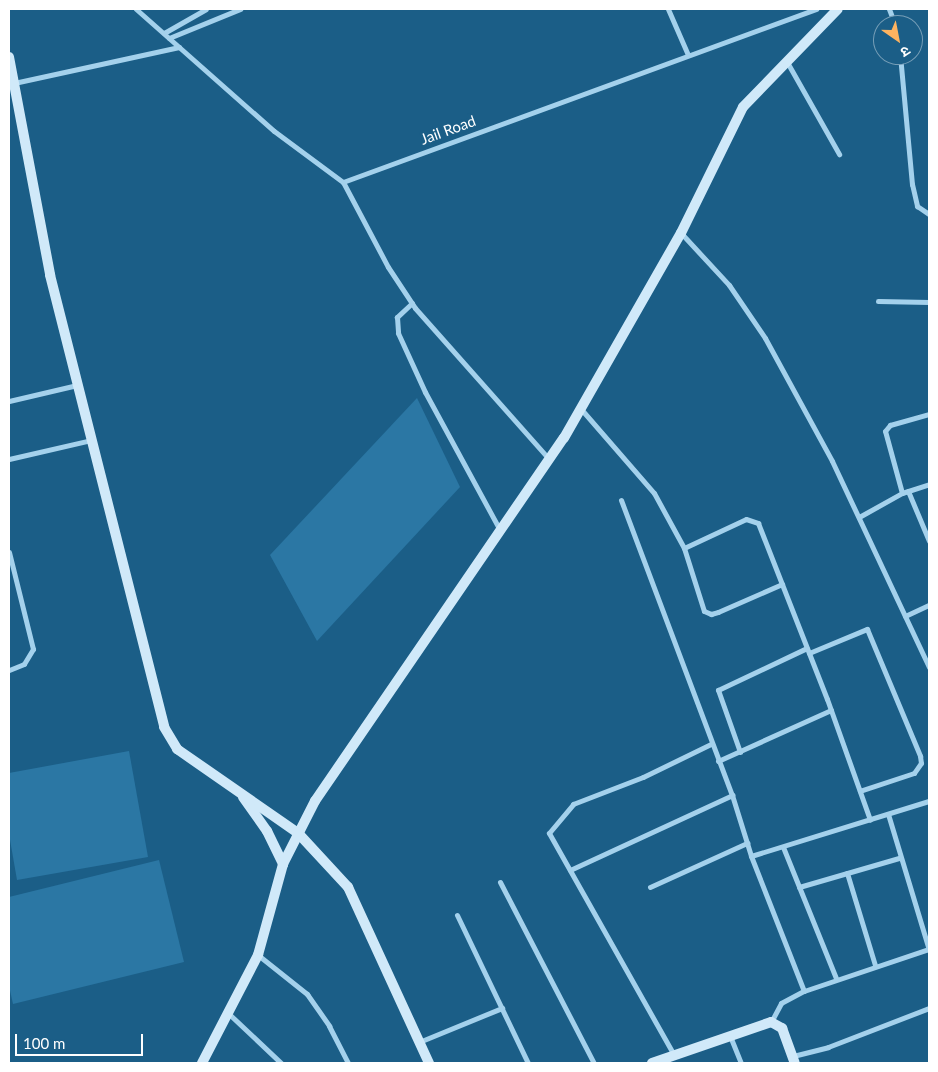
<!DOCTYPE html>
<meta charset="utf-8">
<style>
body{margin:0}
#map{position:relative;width:938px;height:1072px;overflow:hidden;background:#1b5e87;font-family:Lato,"Noto Sans Devanagari",sans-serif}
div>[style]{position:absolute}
.green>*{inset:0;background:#2b77a4}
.street>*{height:5px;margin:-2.5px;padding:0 2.5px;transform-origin:2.5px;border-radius:2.5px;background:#a4d1ec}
.secondary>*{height:10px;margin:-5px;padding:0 5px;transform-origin:5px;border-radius:5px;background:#d0e9f9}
span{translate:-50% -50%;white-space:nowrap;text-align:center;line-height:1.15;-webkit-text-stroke:5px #1b5e87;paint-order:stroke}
.street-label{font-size:15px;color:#fff}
.frame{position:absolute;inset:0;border:10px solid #fff;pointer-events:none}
.north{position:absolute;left:873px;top:15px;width:50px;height:50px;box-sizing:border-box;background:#1b5e87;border:1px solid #769eb7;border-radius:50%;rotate:147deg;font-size:14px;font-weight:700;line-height:20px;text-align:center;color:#fff}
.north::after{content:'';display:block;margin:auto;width:18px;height:22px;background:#fdb360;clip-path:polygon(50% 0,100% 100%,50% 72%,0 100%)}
.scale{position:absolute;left:15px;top:1034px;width:128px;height:22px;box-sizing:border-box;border:2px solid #fff;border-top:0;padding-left:6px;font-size:15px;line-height:18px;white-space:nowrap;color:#fff;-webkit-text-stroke:4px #1b5e87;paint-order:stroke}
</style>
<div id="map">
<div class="green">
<div style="clip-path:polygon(417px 398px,460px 487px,317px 641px,270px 555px)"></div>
<div style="clip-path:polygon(129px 751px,148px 857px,17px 880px,9px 834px,9px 773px)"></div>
<div style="clip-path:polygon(159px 860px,184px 962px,13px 1004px,9px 986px,9px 897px)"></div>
</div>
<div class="street">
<div style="left:136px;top:9px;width:184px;rotate:41.5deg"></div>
<div style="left:274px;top:131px;width:86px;rotate:36.5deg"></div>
<div style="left:343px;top:182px;width:504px;rotate:-20.09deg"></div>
<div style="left:668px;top:9px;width:50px;rotate:66.5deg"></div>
<div style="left:889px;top:9px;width:17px;rotate:69deg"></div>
<div style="left:164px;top:33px;width:48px;rotate:-29.7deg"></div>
<div style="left:169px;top:38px;width:77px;rotate:-22.2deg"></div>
<div style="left:900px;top:55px;width:130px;rotate:84.7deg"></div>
<div style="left:912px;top:184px;width:23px;rotate:77deg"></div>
<div style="left:917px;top:206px;width:14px;rotate:34deg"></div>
<div style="left:787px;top:62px;width:106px;rotate:60.5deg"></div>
<div style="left:14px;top:83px;width:169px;rotate:-12.3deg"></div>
<div style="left:343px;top:182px;width:96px;rotate:62.1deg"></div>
<div style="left:388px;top:267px;width:49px;rotate:56.6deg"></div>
<div style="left:415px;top:308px;width:202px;rotate:48.4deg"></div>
<div style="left:681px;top:233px;width:71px;rotate:47.3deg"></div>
<div style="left:729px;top:285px;width:64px;rotate:55.8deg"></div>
<div style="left:765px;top:338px;width:140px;rotate:61.4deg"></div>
<div style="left:832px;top:461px;width:228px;rotate:64.8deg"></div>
<div style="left:878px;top:301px;width:51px;rotate:1.1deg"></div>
<div style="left:412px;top:303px;width:21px;rotate:137deg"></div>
<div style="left:397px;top:317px;width:16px;rotate:86deg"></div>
<div style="left:398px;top:333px;width:65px;rotate:65.4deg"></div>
<div style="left:425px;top:392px;width:157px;rotate:61.5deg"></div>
<div style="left:9px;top:401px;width:70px;rotate:-13.2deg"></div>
<div style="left:581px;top:409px;width:111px;rotate:49deg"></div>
<div style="left:654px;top:493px;width:63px;rotate:61.4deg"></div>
<div style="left:684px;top:548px;width:66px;rotate:72.4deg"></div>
<div style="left:704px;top:611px;width:8px;rotate:23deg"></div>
<div style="left:711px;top:614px;width:7px;rotate:-16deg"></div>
<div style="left:718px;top:612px;width:70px;rotate:-23.6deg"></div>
<div style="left:9px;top:459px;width:84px;rotate:-13deg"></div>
<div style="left:908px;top:491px;width:54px;rotate:67.2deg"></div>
<div style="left:902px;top:493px;width:64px;rotate:-105.3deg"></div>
<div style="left:885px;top:431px;width:8px;rotate:-50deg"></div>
<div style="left:890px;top:425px;width:41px;rotate:-15.8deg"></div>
<div style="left:621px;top:500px;width:315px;rotate:69.4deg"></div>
<div style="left:732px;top:795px;width:64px;rotate:72.7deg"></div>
<div style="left:751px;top:856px;width:186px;rotate:-17.2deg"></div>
<div style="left:859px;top:517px;width:49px;rotate:-29.2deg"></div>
<div style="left:902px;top:493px;width:28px;rotate:-18deg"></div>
<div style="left:684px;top:548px;width:68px;rotate:-25.1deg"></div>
<div style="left:746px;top:519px;width:13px;rotate:18deg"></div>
<div style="left:758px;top:523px;width:189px;rotate:68.6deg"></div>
<div style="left:827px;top:699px;width:128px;rotate:70.4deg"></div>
<div style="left:9px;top:552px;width:100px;rotate:76.1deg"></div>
<div style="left:33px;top:649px;width:17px;rotate:121deg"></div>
<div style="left:24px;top:664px;width:16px;rotate:158deg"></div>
<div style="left:905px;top:616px;width:26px;rotate:-25deg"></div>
<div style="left:809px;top:653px;width:63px;rotate:-22.5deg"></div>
<div style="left:867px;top:629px;width:138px;rotate:67.3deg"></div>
<div style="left:920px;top:756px;width:7px;rotate:82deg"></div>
<div style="left:921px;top:763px;width:12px;rotate:125deg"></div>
<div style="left:914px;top:773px;width:57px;rotate:161.6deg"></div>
<div style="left:740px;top:752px;width:66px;rotate:-109.5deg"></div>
<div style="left:718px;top:690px;width:98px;rotate:-25.3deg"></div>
<div style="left:718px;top:761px;width:124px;rotate:-24.3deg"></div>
<div style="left:888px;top:814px;width:142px;rotate:73.2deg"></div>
<div style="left:783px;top:847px;width:141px;rotate:68deg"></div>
<div style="left:751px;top:856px;width:145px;rotate:68.6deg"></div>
<div style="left:804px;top:991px;width:132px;rotate:-18.6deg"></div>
<div style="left:570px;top:870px;width:179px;rotate:-24.8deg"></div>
<div style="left:847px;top:873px;width:96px;rotate:73.1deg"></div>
<div style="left:500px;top:882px;width:204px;rotate:62.6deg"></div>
<div style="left:650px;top:887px;width:107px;rotate:-24.4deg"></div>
<div style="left:799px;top:887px;width:104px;rotate:-16.2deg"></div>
<div style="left:457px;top:915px;width:164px;rotate:64.4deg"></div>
<div style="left:258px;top:955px;width:63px;rotate:38.5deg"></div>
<div style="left:307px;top:994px;width:39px;rotate:55deg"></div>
<div style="left:329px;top:1026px;width:42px;rotate:62.8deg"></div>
<div style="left:228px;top:1013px;width:73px;rotate:43.3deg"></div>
<div style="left:771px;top:1022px;width:21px;rotate:-62deg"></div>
<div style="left:781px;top:1003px;width:26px;rotate:-28deg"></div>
<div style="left:730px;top:1036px;width:29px;rotate:68deg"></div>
<div style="left:419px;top:1042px;width:90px;rotate:-22.3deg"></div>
<div style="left:674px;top:1055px;width:255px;rotate:-119.4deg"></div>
<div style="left:549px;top:833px;width:38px;rotate:-50deg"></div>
<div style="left:573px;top:804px;width:75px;rotate:-21.1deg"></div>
<div style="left:643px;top:777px;width:76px;rotate:-25.9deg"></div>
<div style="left:793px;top:1056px;width:36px;rotate:-14deg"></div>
<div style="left:828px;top:1047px;width:108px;rotate:-21.1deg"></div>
</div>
<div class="secondary">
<div style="left:9px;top:57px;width:222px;rotate:79.3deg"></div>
<div style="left:50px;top:275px;width:466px;rotate:75.8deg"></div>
<div style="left:164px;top:727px;width:26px;rotate:59deg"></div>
<div style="left:177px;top:749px;width:147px;rotate:34.8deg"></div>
<div style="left:298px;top:833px;width:74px;rotate:47.2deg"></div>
<div style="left:348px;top:887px;width:194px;rotate:65.3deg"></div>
<div style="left:243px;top:797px;width:42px;rotate:54.8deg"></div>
<div style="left:267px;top:831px;width:37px;rotate:64deg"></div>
<div style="left:202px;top:1063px;width:122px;rotate:-62.6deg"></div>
<div style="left:258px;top:955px;width:94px;rotate:-74.6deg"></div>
<div style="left:283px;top:864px;width:71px;rotate:-63.1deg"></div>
<div style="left:315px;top:801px;width:440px;rotate:-55.6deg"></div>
<div style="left:564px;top:438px;width:236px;rotate:-60.3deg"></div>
<div style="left:681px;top:233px;width:140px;rotate:-63.8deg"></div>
<div style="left:743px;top:107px;width:136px;rotate:-45.9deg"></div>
<div style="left:652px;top:1063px;width:126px;rotate:-19deg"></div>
<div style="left:771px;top:1022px;width:13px;rotate:29deg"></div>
<div style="left:782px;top:1028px;width:37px;rotate:70deg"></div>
</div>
<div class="street-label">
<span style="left:448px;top:130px;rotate:-20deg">Jail Road</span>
</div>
<div class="frame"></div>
<div class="north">उ</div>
<div class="scale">100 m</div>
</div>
